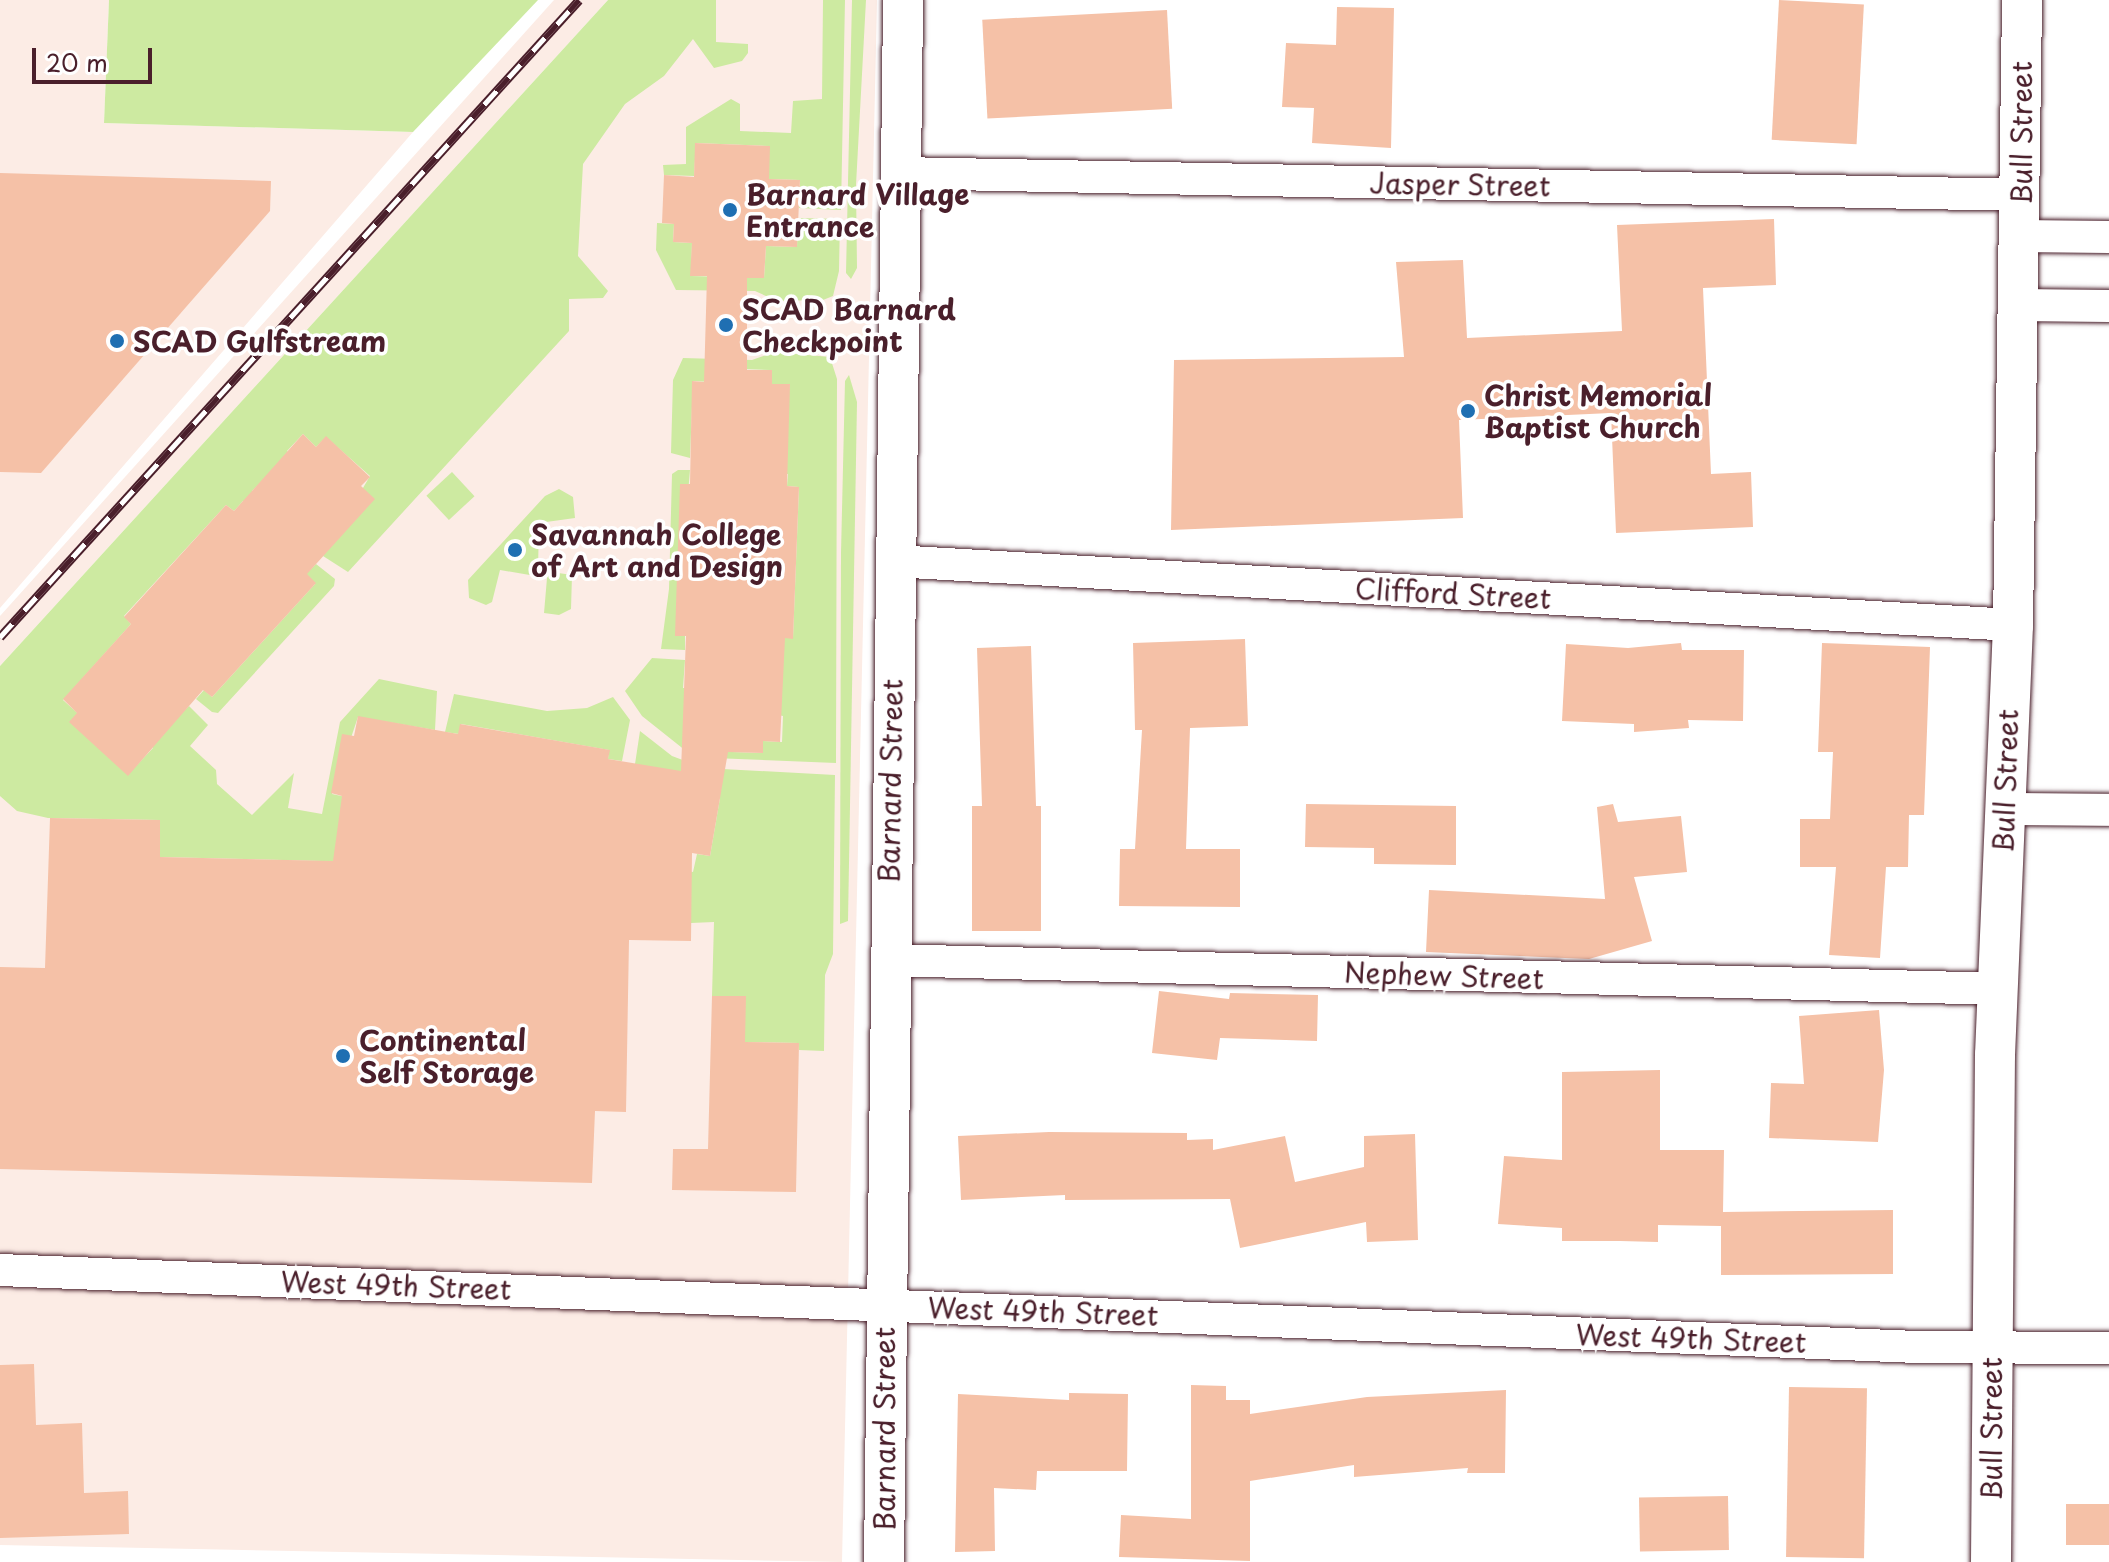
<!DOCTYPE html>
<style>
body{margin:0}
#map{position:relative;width:2109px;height:1562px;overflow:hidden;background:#fff;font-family:"Playpen Sans",sans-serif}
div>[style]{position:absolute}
.built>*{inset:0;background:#fcece5}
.green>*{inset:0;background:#cdeaa1;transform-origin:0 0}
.building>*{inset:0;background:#f5c1a7;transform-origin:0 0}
.roads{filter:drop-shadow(0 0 2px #4a1f2b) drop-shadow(0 0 2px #4a1f2b)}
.minor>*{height:32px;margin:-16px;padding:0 16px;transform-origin:16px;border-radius:16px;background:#fff}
.tertiary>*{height:40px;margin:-20px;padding:0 20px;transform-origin:20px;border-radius:20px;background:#fff}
.rail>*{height:9px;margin-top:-4.5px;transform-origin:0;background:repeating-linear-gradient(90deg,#fff 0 18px,#4a1f2b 0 36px);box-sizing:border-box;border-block:2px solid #4a1f2b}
.dots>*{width:22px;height:22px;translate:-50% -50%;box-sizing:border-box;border:4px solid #fff;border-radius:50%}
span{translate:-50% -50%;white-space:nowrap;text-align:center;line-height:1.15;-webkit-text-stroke:7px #fff;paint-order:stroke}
.street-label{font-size:28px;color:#4a1f2b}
.poi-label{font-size:28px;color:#4a1f2b;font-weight:700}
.left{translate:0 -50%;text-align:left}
.scale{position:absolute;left:32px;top:48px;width:120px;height:36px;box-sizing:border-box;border:4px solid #4a1f2b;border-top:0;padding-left:10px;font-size:24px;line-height:28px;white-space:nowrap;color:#4a1f2b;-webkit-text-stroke:6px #fff;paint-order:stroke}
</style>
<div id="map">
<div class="built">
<div style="clip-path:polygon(0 0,109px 0,104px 123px,413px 132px,0 608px)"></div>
<div style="clip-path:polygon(554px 0,608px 0,0 666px,0 616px)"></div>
<div style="clip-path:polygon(667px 0,877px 0,842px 1562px,0 1545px,0 732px)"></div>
</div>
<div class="green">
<div style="clip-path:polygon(109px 0,538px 0,413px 132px,104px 123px)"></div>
<div style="clip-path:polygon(608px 0,716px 0,716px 42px,748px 44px,748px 53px,742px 61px,714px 68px,693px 39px,664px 76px,625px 104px,583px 164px,578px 256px,608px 291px,603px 298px,569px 299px,569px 331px,348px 572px,323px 556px,370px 476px,326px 437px,316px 447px,303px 434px,287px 451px,290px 454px,252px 491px,254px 511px,243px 501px,234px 511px,226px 505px,124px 616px,131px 624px,63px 700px,136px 766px,153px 748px,150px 744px,189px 706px,208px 725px,190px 746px,216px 770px,217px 784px,252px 815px,294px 773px,288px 808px,322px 814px,340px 722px,379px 679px,437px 691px,435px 730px,358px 717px,332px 794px,693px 872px,697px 854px,710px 856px,720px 798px,635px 764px,640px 731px,672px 756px,704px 768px,835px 775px,833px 954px,825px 975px,824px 1051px,799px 1050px,799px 1043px,745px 1042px,745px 997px,712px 996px,714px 922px,691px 923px,691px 905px,322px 861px,160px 857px,160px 820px,48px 818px,17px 811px,0 796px,0 666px)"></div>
<div style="clip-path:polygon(823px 0,845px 0,841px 210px,799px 208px,800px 180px,769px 179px,769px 146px,696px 143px,694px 176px,664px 175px,663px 165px,686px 164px,686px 127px,731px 99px,740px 104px,740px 131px,791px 133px,793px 101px,822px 99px)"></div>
<div style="clip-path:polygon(852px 0,866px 0,856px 185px,857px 268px,851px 279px,846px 273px)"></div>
<div style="clip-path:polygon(798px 218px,840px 219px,839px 271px,833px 296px,823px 300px,777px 301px,755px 291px,676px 290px,656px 250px,657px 223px,674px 224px,673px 242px,692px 243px,691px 276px,764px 278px,766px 246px,797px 247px)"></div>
<div style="clip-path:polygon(775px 352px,830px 357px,837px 379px,836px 763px,713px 758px,686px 751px,642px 716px,625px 691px,652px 658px,685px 660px,683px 688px,688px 688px,702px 751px,762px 753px,763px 741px,782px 742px,783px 716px,778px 715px,782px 638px,793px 638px,799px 487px,787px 486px,788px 474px,773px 473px,790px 384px,772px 384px,771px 370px,712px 368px,711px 382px,693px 381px,690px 458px,671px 453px,673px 380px,683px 358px,752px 360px)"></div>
<div style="clip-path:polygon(849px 375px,857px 402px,848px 921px,840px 924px,841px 553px,845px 381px)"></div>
<div style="clip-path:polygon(678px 470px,690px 470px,676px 636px,685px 636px,685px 650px,661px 649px,669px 589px,672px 474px)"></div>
<div style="left:452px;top:472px;width:33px;height:35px;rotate:47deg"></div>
<div style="clip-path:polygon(559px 489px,573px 497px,575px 518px,539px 523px,538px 570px,572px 575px,571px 609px,559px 615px,544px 613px,547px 578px,500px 570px,492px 602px,486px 605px,469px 598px,468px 580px,545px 496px)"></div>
<div style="clip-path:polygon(316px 564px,335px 579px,334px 586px,218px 713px,212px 712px,196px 699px,204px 690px,212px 697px,315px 584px,306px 574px)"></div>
<div style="clip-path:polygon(454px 694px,547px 711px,587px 708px,613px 697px,630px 720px,622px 761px,608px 759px,609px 750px,461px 724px,459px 734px,445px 732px)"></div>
</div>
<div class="building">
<div style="left:1779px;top:0;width:85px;height:140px;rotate:3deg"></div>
<div style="clip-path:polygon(1337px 7px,1394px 8px,1391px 148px,1312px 143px,1314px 108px,1282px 107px,1286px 43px,1336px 45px)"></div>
<div style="left:1167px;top:10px;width:99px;height:185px;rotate:87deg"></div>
<div style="clip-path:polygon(695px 143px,770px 146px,769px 179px,800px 180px,797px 247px,766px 246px,764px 278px,747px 278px,747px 370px,772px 370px,772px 384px,790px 384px,787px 486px,799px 487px,793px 639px,785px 638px,780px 742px,763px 741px,763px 753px,728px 752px,710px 856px,692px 853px,691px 941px,629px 940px,626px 1112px,595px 1111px,592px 1183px,0 1169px,0 967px,45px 968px,50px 818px,160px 820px,160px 857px,333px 861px,342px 796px,331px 793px,342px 734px,354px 736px,358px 716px,458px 734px,460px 724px,610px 750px,608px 759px,681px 771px,686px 636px,675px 636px,680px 484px,690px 484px,692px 381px,704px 382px,707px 276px,690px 276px,692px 243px,673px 242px,674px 224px,662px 223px,664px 175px,694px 177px)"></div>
<div style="clip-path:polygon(0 173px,271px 181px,270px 211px,41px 473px,0 472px)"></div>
<div style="clip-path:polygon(1774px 219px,1776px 285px,1703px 288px,1711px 474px,1751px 472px,1753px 527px,1616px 533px,1611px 413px,1459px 420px,1463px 518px,1171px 530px,1174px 360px,1404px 357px,1396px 262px,1463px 260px,1467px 338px,1622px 331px,1617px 225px)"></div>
<div style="clip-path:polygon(303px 434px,316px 447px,326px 436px,370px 477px,361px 486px,375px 499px,307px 574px,316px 583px,212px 697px,203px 690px,128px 776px,69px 722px,77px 713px,63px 699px,131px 624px,124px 617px,226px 505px,234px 511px)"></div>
<div style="clip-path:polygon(1245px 639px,1248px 726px,1190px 728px,1186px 849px,1240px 849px,1240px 907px,1119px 906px,1120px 849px,1135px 849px,1142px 730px,1135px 730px,1133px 643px)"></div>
<div style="clip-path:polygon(1681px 643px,1682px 650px,1744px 650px,1743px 721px,1688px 720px,1689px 728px,1634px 732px,1634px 724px,1562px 721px,1566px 644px,1628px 648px)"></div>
<div style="clip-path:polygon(1822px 643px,1930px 647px,1924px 815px,1909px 815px,1908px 867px,1886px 867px,1880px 958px,1829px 955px,1836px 867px,1800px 867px,1800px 819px,1830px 819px,1833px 752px,1818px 752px)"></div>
<div style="clip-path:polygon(1031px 646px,1036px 806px,1041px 806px,1041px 931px,972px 931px,972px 806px,982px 806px,977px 648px)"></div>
<div style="clip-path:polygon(1306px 804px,1456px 806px,1456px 865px,1374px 864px,1374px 848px,1305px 847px)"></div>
<div style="clip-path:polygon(1613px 804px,1618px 822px,1681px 816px,1687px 872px,1634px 877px,1652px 941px,1589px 959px,1426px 952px,1429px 890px,1605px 899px,1597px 807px)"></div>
<div style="clip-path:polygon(1159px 991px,1229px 999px,1230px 993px,1318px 995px,1317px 1041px,1220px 1038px,1217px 1060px,1152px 1053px)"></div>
<div style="clip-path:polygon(712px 996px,746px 996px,745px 1042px,799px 1043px,796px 1192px,672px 1190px,673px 1149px,708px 1149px)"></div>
<div style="clip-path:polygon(1879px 1010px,1884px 1070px,1878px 1142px,1769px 1138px,1771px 1083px,1804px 1084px,1799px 1016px)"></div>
<div style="clip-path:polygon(1660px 1070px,1660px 1150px,1724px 1150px,1723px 1212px,1893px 1210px,1893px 1274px,1721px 1275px,1721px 1226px,1658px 1225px,1658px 1242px,1620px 1241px,1562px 1241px,1562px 1228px,1498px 1224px,1504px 1156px,1562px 1160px,1562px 1072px)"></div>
<div style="clip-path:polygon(1049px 1132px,1187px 1133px,1187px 1140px,1213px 1139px,1213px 1150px,1285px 1136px,1295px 1182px,1364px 1167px,1364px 1136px,1415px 1134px,1418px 1240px,1367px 1242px,1366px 1222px,1240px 1248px,1230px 1199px,1065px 1200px,1065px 1195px,961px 1200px,958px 1136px)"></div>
<div style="clip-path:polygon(34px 1364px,36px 1425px,82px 1423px,84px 1493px,128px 1491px,129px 1534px,0 1538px,0 1365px)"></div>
<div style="clip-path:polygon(1191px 1385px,1226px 1386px,1226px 1400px,1250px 1400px,1250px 1414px,1367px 1397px,1506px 1390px,1505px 1473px,1467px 1473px,1468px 1468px,1354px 1477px,1354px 1465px,1250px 1481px,1250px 1561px,1119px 1557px,1121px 1515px,1191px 1519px)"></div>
<div style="left:1789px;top:1387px;width:78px;height:170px;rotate:1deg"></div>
<div style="clip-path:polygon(1069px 1393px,1128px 1394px,1127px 1471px,1037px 1471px,1036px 1490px,994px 1488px,995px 1551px,955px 1552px,958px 1394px,1069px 1400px)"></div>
<div style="left:1728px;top:1496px;width:54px;height:89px;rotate:89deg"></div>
<div style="left:2109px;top:1504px;width:41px;height:43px;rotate:90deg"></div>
</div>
<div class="roads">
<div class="minor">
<div style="left:899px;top:173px;width:1122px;rotate:1.12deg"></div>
<div style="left:2019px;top:236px;width:90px;rotate:0.6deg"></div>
<div style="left:2018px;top:305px;width:91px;rotate:0.6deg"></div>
<div style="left:893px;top:561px;width:1122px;rotate:3.27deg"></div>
<div style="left:2002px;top:809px;width:107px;rotate:0.5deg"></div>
<div style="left:888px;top:960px;width:1112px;rotate:1.49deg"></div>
<div style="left:0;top:1270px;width:1920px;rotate:2.3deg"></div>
<div style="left:1918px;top:1347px;width:191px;rotate:0.3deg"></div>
</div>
<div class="tertiary">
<div style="left:884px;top:1562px;width:1562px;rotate:-89.3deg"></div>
<div style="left:1991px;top:1562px;width:507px;rotate:-89.55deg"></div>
<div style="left:1995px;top:1055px;width:430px;rotate:-87.6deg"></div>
<div style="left:2013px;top:625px;width:625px;rotate:-89.17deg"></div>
</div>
</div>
<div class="rail">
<div style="left:0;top:637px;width:861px;rotate:-47.73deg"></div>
</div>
<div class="dots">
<div style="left:730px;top:210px;background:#1f6fb2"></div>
<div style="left:726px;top:325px;background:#1f6fb2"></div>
<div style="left:117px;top:341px;background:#1f6fb2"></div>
<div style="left:1468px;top:411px;background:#1f6fb2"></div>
<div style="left:515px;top:550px;background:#1f6fb2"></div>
<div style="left:343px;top:1056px;background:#1f6fb2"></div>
</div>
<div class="street-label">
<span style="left:2021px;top:133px;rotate:-90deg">Bull Street</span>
<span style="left:1460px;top:184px;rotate:1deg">Jasper Street</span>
<span style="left:1453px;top:593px;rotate:3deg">Clifford Street</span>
<span style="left:890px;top:781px;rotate:-89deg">Barnard Street</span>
<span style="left:2005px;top:781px;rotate:-88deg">Bull Street</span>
<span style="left:1444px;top:975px;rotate:2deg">Nephew Street</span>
<span style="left:396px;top:1285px;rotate:2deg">West 49th Street</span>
<span style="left:1043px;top:1311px;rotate:2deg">West 49th Street</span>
<span style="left:1691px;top:1338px;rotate:2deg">West 49th Street</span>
<span style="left:884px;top:1429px;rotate:-90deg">Barnard Street</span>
<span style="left:1991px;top:1429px;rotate:-90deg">Bull Street</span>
</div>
<div class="poi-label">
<span class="left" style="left:746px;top:210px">Barnard Village<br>Entrance</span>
<span class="left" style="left:742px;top:325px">SCAD Barnard<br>Checkpoint</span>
<span class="left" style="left:133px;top:341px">SCAD Gulfstream</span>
<span class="left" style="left:1484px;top:411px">Christ Memorial<br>Baptist Church</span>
<span class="left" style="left:531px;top:550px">Savannah College<br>of Art and Design</span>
<span class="left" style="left:359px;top:1056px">Continental<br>Self Storage</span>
</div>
<div class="scale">20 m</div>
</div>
